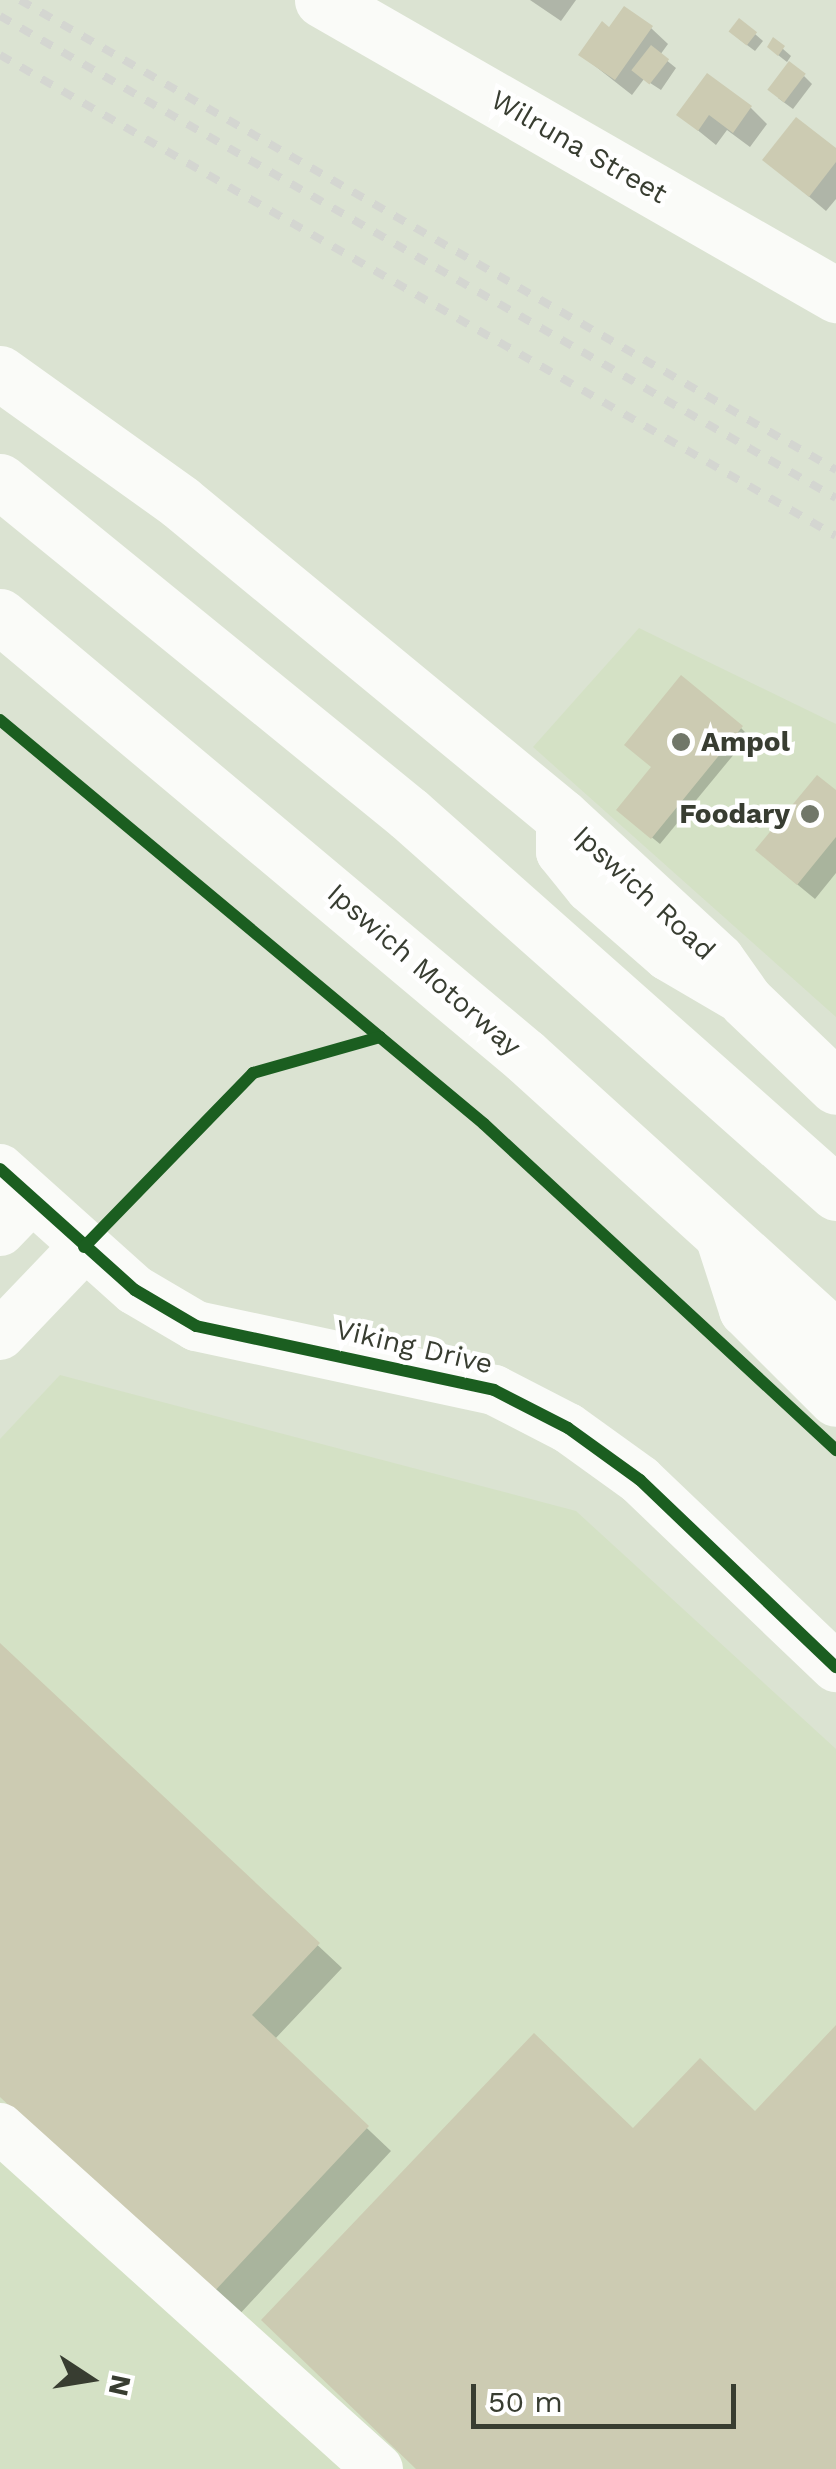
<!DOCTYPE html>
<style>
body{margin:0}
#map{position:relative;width:836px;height:2469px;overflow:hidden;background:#dbe3d2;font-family:"Work Sans",sans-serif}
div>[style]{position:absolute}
.built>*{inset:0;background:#d4e1c5}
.shadow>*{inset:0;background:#0003}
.building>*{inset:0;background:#cccbb2;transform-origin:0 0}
.minor>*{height:50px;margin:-25px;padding:0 25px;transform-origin:25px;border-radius:25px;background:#fafbf8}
.major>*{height:55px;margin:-27.5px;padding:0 27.5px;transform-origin:27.5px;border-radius:27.5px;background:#fafbf8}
.highway>*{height:55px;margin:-27.5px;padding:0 27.5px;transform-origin:27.5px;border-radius:27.5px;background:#fafbf8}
.rail>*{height:8px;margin-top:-4px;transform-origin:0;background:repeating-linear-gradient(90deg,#d4d6d1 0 12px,transparent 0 24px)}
.cycleway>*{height:12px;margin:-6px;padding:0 6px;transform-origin:6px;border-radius:6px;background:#1b5e20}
.dots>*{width:28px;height:28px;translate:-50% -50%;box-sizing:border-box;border:5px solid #fff;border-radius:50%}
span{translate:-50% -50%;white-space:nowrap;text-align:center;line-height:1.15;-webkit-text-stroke:9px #fff;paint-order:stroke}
.street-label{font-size:28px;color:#383d31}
.poi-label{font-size:28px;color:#383d31;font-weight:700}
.left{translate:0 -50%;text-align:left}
.right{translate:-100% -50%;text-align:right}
.north{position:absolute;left:40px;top:2329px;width:100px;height:100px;-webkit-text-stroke:8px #fff;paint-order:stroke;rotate:102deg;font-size:28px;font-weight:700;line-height:40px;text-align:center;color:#383d31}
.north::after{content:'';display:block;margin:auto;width:35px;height:45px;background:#383d31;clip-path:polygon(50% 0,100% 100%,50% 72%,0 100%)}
.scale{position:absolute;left:471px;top:2384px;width:265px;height:45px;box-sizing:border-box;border:5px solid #383d31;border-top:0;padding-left:12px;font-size:30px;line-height:35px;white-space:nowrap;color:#383d31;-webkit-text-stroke:8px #fff;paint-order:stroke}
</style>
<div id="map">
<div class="built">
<div style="clip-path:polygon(639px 628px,836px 724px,836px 1017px,533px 747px)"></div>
<div style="clip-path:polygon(60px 1375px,576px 1511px,836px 1749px,836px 2469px,0 2469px,0 1439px)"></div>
</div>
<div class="shadow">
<div style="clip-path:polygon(530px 0,576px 0,561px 21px)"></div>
<div style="clip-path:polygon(651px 28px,668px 44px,660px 55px,676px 68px,661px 90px,644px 79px,632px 95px,581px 55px,610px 30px)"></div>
<div style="clip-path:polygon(755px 34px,763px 41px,755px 51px,739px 39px)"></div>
<div style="clip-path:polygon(774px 41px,791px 56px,787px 62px,778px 55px)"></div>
<div style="clip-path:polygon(804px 76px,812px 84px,793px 109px,778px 98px)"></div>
<div style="clip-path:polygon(751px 108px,767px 124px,750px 147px,727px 130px,716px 145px,679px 115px)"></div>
<div style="clip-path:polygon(836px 151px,836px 199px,826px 211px,766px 160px)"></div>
<div style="clip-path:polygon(741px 728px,749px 736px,660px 844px,627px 817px)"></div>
<div style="clip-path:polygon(836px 794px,836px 873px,815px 899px,775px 866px)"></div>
<div style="clip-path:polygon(0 1648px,342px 1968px,274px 2040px,391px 2151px,237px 2317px,0 2096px)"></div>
</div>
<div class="building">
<div style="clip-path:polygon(624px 6px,653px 26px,615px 80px,578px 55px,602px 21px,609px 27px)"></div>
<div style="left:739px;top:18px;width:23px;height:17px;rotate:38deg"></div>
<div style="clip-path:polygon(773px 37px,785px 46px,778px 56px,767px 47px)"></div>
<div style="left:651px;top:45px;width:23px;height:32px;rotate:38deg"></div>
<div style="left:789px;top:61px;width:21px;height:36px;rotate:37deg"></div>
<div style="clip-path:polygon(707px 73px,752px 106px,733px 133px,709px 115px,698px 131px,676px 115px)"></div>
<div style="clip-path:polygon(796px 117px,836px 148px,836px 162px,809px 197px,762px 160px)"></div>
<div style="clip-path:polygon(681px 675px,743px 726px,651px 839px,616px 810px,651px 767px,624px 745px)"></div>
<div style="clip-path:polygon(817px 775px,836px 790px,836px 837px,797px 885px,755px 850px)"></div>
<div style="clip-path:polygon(0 1643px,320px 1943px,252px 2015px,369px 2126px,211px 2295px,0 2097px)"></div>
<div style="clip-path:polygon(836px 2025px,836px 2469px,416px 2469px,261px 2320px,534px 2033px,633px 2128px,700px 2058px,755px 2111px)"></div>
</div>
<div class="minor">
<div style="left:561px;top:816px;width:36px;rotate:90deg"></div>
<div style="left:561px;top:852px;width:46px;rotate:51.1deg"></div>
<div style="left:590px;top:888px;width:103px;rotate:41.1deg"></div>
<div style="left:668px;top:956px;width:83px;rotate:30.3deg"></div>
<div style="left:0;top:1169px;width:181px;rotate:41.9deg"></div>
<div style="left:135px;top:1290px;width:71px;rotate:30.5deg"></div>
<div style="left:196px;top:1326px;width:305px;rotate:12.1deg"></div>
<div style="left:494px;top:1390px;width:83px;rotate:27.2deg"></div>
<div style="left:568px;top:1428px;width:89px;rotate:35.8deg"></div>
<div style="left:640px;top:1480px;width:271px;rotate:43.7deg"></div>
<div style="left:0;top:1231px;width:45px;rotate:-45.9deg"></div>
<div style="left:0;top:1335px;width:122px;rotate:-46.3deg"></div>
<div style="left:0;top:2128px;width:509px;rotate:42.05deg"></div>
</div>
<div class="major">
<div style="left:322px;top:0;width:593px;rotate:29.85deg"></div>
<div style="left:561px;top:816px;width:212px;rotate:42.7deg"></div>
<div style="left:717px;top:960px;width:50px;rotate:54.7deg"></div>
<div style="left:746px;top:1001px;width:124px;rotate:43.7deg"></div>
</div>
<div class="highway">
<div style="left:0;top:373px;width:221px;rotate:35.6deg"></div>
<div style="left:180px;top:502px;width:494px;rotate:39.5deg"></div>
<div style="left:0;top:481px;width:527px;rotate:39.15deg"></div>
<div style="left:409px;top:814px;width:571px;rotate:41.59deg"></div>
<div style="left:0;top:616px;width:685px;rotate:39.97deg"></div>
<div style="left:525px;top:1056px;width:420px;rotate:42.2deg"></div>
<div style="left:723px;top:1238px;width:75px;rotate:72.1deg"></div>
<div style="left:746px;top:1309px;width:127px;rotate:45deg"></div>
</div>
<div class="rail">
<div style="left:20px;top:0;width:942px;rotate:29.94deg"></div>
<div style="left:0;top:16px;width:965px;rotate:29.97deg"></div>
<div style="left:0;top:55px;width:964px;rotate:29.91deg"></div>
</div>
<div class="cycleway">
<div style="left:0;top:720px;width:630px;rotate:39.85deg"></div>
<div style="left:484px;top:1124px;width:480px;rotate:42.8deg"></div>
<div style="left:0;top:1169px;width:181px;rotate:41.9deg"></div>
<div style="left:135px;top:1290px;width:71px;rotate:30.5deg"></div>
<div style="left:196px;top:1326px;width:305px;rotate:12.1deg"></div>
<div style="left:494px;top:1390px;width:83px;rotate:27.2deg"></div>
<div style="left:568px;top:1428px;width:89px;rotate:35.8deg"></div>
<div style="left:640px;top:1480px;width:271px;rotate:43.7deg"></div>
<div style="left:84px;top:1247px;width:243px;rotate:-45.8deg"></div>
<div style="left:253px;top:1073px;width:132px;rotate:-15.8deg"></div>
</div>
<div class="dots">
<div style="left:681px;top:742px;background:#717769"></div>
<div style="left:810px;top:814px;background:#717769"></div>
</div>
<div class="street-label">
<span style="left:579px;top:147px;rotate:30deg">Wilruna Street</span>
<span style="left:644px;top:893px;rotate:43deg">Ipswich Road</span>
<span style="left:424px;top:970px;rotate:41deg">Ipswich Motorway</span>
<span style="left:414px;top:1347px;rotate:13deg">Viking Drive</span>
</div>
<div class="poi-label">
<span class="left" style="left:701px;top:742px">Ampol</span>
<span class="right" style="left:790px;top:814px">Foodary</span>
</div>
<div class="north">N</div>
<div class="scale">50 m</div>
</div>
